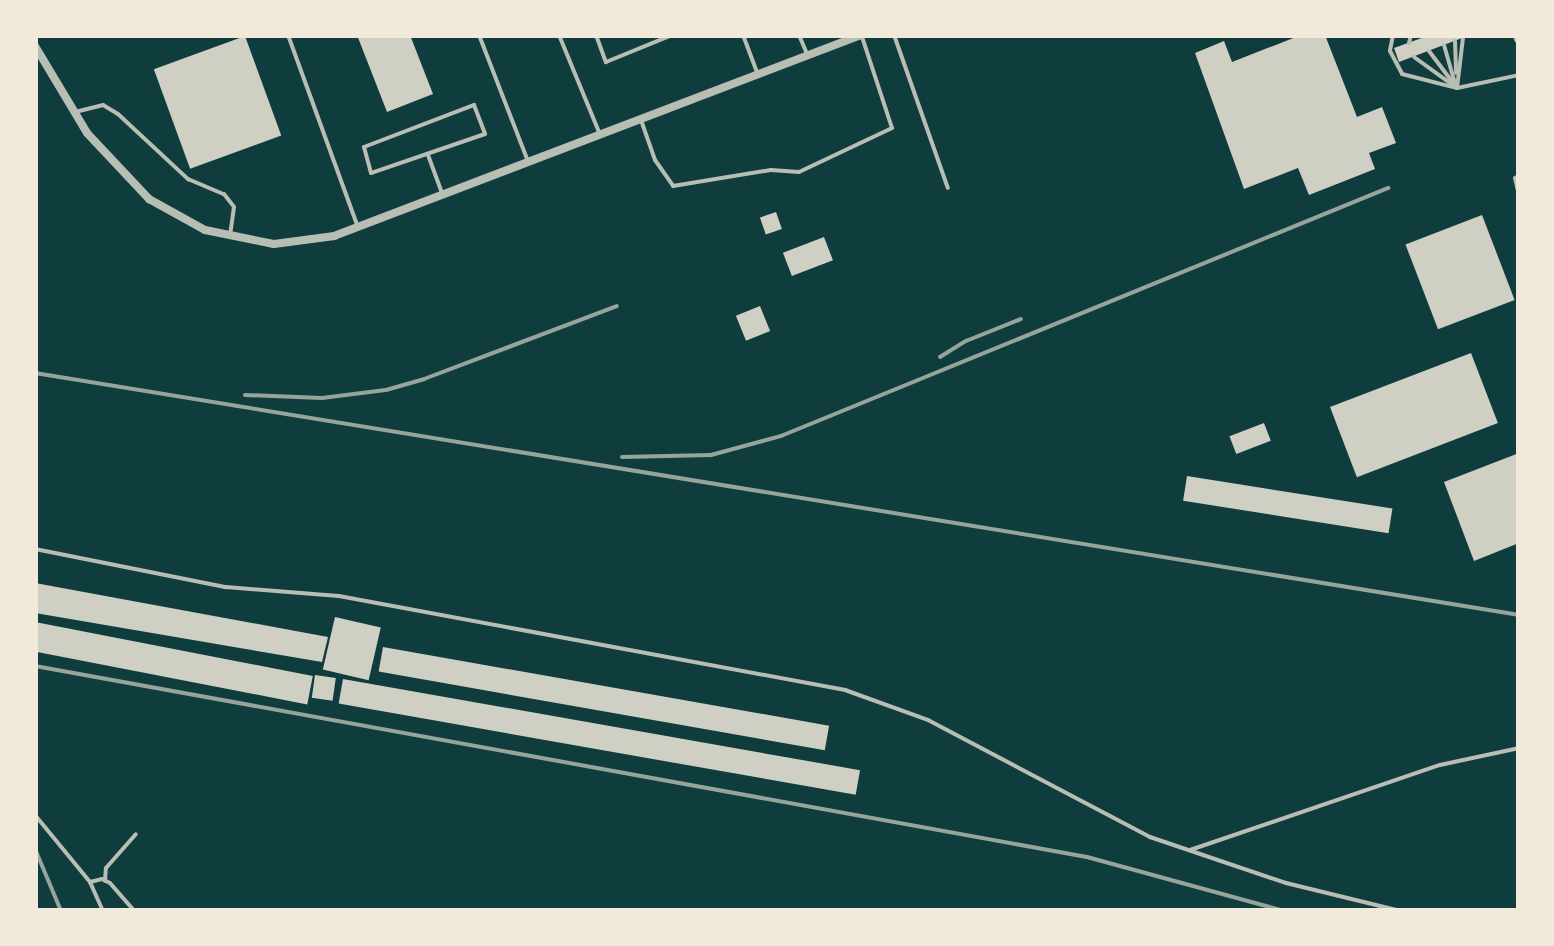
<!DOCTYPE html>
<style>
body{margin:0}
#map{position:relative;width:1554px;height:946px;overflow:hidden;background:#0f3d3e;font-family:"Varela Round",sans-serif}
div>[style]{position:absolute}
.building>*{inset:0;background:#cfcfc3;transform-origin:0 0}
.service>*{height:4px;margin:-2px;padding:0 2px;transform-origin:2px;border-radius:2px;background:#b8beb3}
.minor>*{height:8px;margin:-4px;padding:0 4px;transform-origin:4px;border-radius:4px;background:#b8beb3}
.tertiary>*{height:10px;margin:-5px;padding:0 5px;transform-origin:5px;border-radius:5px;background:#b8beb3}
.rail>*{height:4px;margin:-2px;padding:0 2px;transform-origin:2px;border-radius:2px;background:#97a49c}
span{translate:-50% -50%;white-space:nowrap;text-align:center;line-height:1.15;-webkit-text-stroke:10px #f1e9da;paint-order:stroke}
.frame{position:absolute;inset:0;border:38px solid #f1e9da;pointer-events:none}
</style>
<div id="map">
<div class="building">
<div style="clip-path:polygon(357px 35px,410px 35px,433px 94px,387px 112px)"></div>
<div style="clip-path:polygon(1301px 35px,1325px 35px,1357px 117px,1382px 107px,1396px 143px,1369px 153px,1375px 169px,1309px 195px,1298px 168px,1244px 189px,1195px 53px,1224px 41px,1232px 62px)"></div>
<div style="clip-path:polygon(1430px 35px,1470px 35px,1399px 62px,1394px 48px)"></div>
<div style="left:245px;top:36px;width:106px;height:97px;rotate:70deg"></div>
<div style="left:776px;top:212px;width:18px;height:17px;rotate:71deg"></div>
<div style="left:1482px;top:215px;width:91px;height:82px;rotate:69deg"></div>
<div style="left:824px;top:237px;width:25px;height:44px;rotate:69deg"></div>
<div style="left:760px;top:306px;width:27px;height:26px;rotate:68deg"></div>
<div style="left:1471px;top:353px;width:75px;height:151px;rotate:69deg"></div>
<div style="left:1264px;top:423px;width:19px;height:37px;rotate:69deg"></div>
<div style="clip-path:polygon(1519px 453px,1519px 543px,1474px 561px,1444px 482px)"></div>
<div style="left:1187px;top:476px;width:208px;height:25px;rotate:9deg"></div>
<div style="clip-path:polygon(35px 583px,328px 637px,322px 662px,35px 613px)"></div>
<div style="left:335px;top:617px;width:47px;height:54px;rotate:13deg"></div>
<div style="left:35px;top:622px;width:283px;height:29px;rotate:11deg"></div>
<div style="left:383px;top:647px;width:453px;height:25px;rotate:10deg"></div>
<div style="left:315px;top:675px;width:21px;height:23px;rotate:8deg"></div>
<div style="left:343px;top:679px;width:525px;height:25px;rotate:10deg"></div>
</div>
<div class="service">
<div style="left:288px;top:35px;width:204px;rotate:70deg"></div>
<div style="left:479px;top:35px;width:133px;rotate:68.8deg"></div>
<div style="left:559px;top:35px;width:105px;rotate:67.6deg"></div>
<div style="left:596px;top:35px;width:29px;rotate:70deg"></div>
<div style="left:606px;top:62px;width:71px;rotate:-22.2deg"></div>
<div style="left:743px;top:35px;width:43px;rotate:69.4deg"></div>
<div style="left:799px;top:35px;width:23px;rotate:67deg"></div>
<div style="left:894px;top:35px;width:162px;rotate:70.6deg"></div>
<div style="left:1393px;top:35px;width:16px;rotate:101deg"></div>
<div style="left:1390px;top:51px;width:26px;rotate:62deg"></div>
<div style="left:1402px;top:74px;width:57px;rotate:14.3deg"></div>
<div style="left:1457px;top:88px;width:63px;rotate:-11.8deg"></div>
<div style="left:1424px;top:35px;width:2px;rotate:90deg"></div>
<div style="left:1455px;top:41px;width:32px;rotate:88deg"></div>
<div style="left:1409px;top:43px;width:8px;rotate:-76deg"></div>
<div style="left:1444px;top:45px;width:40px;rotate:74deg"></div>
<div style="left:1429px;top:51px;width:41px;rotate:52.9deg"></div>
<div style="left:1414px;top:57px;width:48px;rotate:35.7deg"></div>
<div style="left:1457px;top:88px;width:50px;rotate:-83.2deg"></div>
<div style="left:474px;top:105px;width:31px;rotate:69deg"></div>
<div style="left:485px;top:134px;width:120px;rotate:161.1deg"></div>
<div style="left:371px;top:173px;width:27px;rotate:-105deg"></div>
<div style="left:364px;top:147px;width:118px;rotate:-20.9deg"></div>
<div style="left:75px;top:112px;width:29px;rotate:-14deg"></div>
<div style="left:103px;top:105px;width:17px;rotate:31deg"></div>
<div style="left:118px;top:114px;width:96px;rotate:42.9deg"></div>
<div style="left:188px;top:179px;width:39px;rotate:23deg"></div>
<div style="left:224px;top:194px;width:16px;rotate:52deg"></div>
<div style="left:234px;top:207px;width:28px;rotate:98deg"></div>
<div style="left:641px;top:120px;width:42px;rotate:70.7deg"></div>
<div style="left:655px;top:160px;width:32px;rotate:55deg"></div>
<div style="left:673px;top:186px;width:99px;rotate:-9.3deg"></div>
<div style="left:771px;top:170px;width:28px;rotate:4deg"></div>
<div style="left:799px;top:172px;width:103px;rotate:-25.3deg"></div>
<div style="left:892px;top:128px;width:96px;rotate:-108.2deg"></div>
<div style="left:428px;top:155px;width:40px;rotate:69.8deg"></div>
<div style="left:1519px;top:176px;width:4px;rotate:153deg"></div>
<div style="left:1515px;top:178px;width:18px;rotate:77deg"></div>
<div style="left:35px;top:549px;width:195px;rotate:11.3deg"></div>
<div style="left:226px;top:587px;width:113px;rotate:4.6deg"></div>
<div style="left:339px;top:596px;width:515px;rotate:10.52deg"></div>
<div style="left:845px;top:690px;width:88px;rotate:19.9deg"></div>
<div style="left:928px;top:720px;width:251px;rotate:27.8deg"></div>
<div style="left:1150px;top:837px;width:144px;rotate:18.7deg"></div>
<div style="left:1286px;top:883px;width:118px;rotate:13.7deg"></div>
<div style="left:35px;top:815px;width:87px;rotate:50.6deg"></div>
<div style="left:90px;top:882px;width:12px;rotate:-14deg"></div>
<div style="left:102px;top:879px;width:9px;rotate:27deg"></div>
<div style="left:110px;top:883px;width:37px;rotate:49deg"></div>
<div style="left:1190px;top:850px;width:264px;rotate:-18.8deg"></div>
<div style="left:1440px;top:765px;width:81px;rotate:-12.1deg"></div>
<div style="left:105px;top:881px;width:13px;rotate:-86deg"></div>
<div style="left:106px;top:868px;width:45px;rotate:-48.6deg"></div>
<div style="left:90px;top:882px;width:32px;rotate:66deg"></div>
</div>
<div class="minor">
<div style="left:35px;top:46px;width:101px;rotate:59.1deg"></div>
<div style="left:87px;top:133px;width:91px;rotate:46.8deg"></div>
<div style="left:149px;top:199px;width:64px;rotate:29deg"></div>
<div style="left:205px;top:230px;width:70px;rotate:11.5deg"></div>
<div style="left:274px;top:244px;width:61px;rotate:-7.6deg"></div>
<div style="left:334px;top:236px;width:564px;rotate:-20.88deg"></div>
</div>
<div class="tertiary">
<div style="left:1518px;top:35px;width:4px;rotate:76deg"></div>
</div>
<div class="rail">
<div style="left:940px;top:357px;width:31px;rotate:-32deg"></div>
<div style="left:966px;top:341px;width:59px;rotate:-21.8deg"></div>
<div style="left:35px;top:373px;width:1504px;rotate:9.26deg"></div>
<div style="left:245px;top:395px;width:77px;rotate:2.2deg"></div>
<div style="left:322px;top:398px;width:64px;rotate:-7.1deg"></div>
<div style="left:386px;top:390px;width:40px;rotate:-16deg"></div>
<div style="left:424px;top:379px;width:206px;rotate:-20.7deg"></div>
<div style="left:622px;top:457px;width:89px;rotate:-1.3deg"></div>
<div style="left:711px;top:455px;width:73px;rotate:-15.2deg"></div>
<div style="left:781px;top:436px;width:656px;rotate:-22.22deg"></div>
<div style="left:35px;top:666px;width:1069px;rotate:10.29deg"></div>
<div style="left:1087px;top:857px;width:204px;rotate:15.3deg"></div>
<div style="left:35px;top:849px;width:67px;rotate:67.2deg"></div>
</div>
<div class="frame"></div>
</div>
